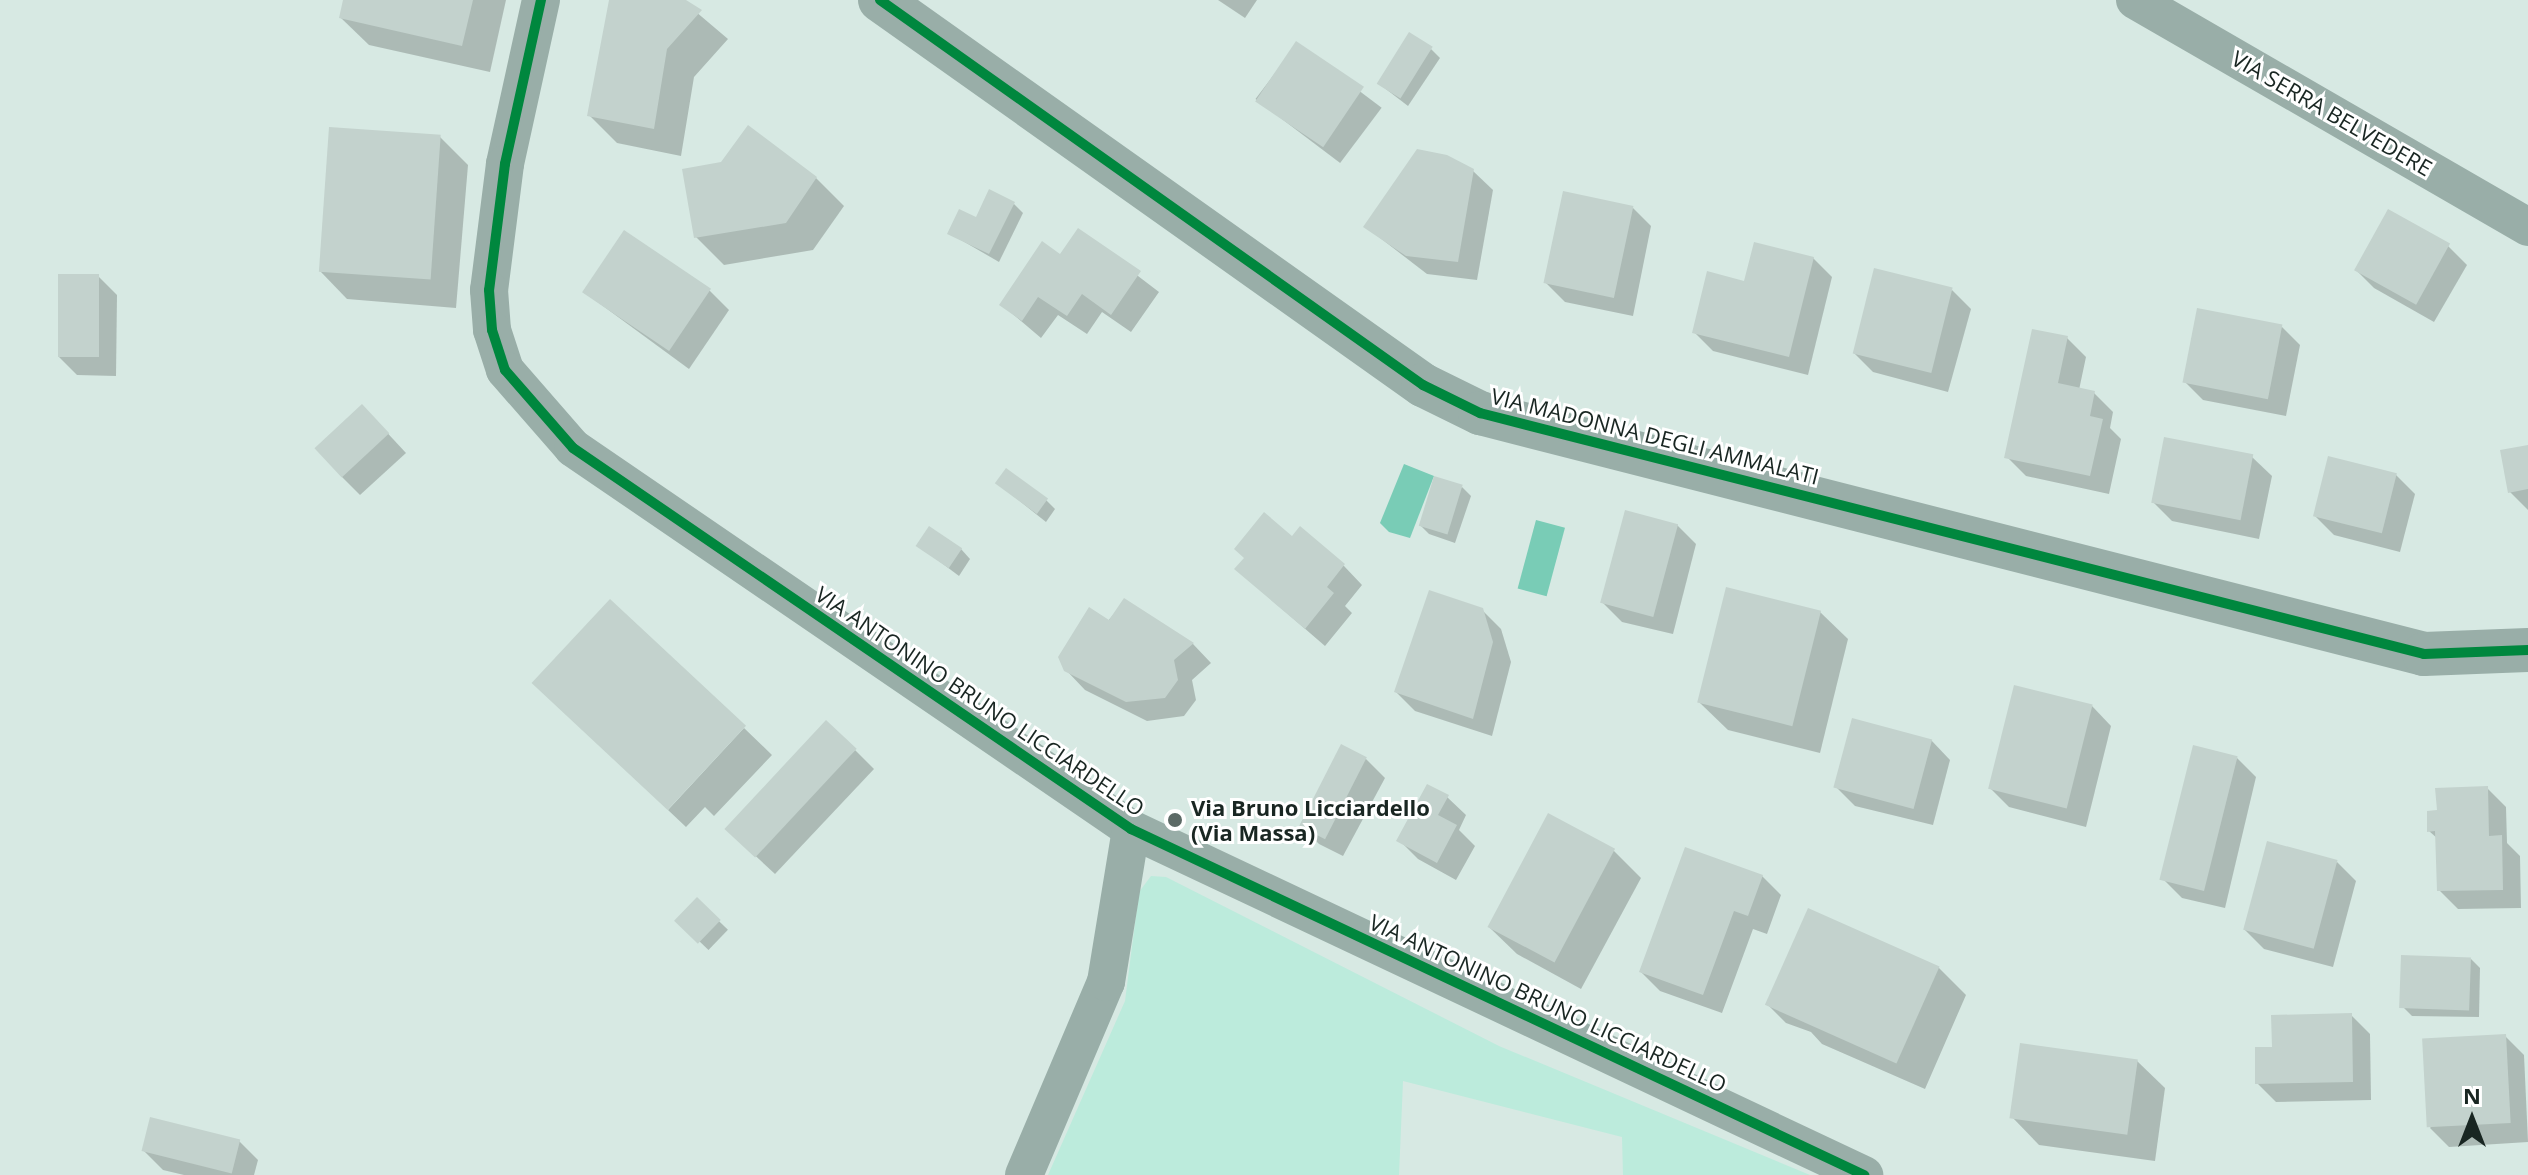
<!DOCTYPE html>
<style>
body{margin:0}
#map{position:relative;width:2528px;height:1175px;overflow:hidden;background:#d7e9e3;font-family:"Open Sans",sans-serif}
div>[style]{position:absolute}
.green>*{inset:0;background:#bcebdc}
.water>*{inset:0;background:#79ccb6;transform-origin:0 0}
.shadow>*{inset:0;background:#0003;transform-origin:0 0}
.building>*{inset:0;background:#c3d2cd;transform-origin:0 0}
.minor>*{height:38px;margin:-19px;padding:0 19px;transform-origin:19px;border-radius:19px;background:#99aea8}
.tertiary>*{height:44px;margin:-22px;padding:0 22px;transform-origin:22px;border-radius:22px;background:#99aea8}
.cycleway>*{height:10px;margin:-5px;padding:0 5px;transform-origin:5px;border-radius:5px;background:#00873e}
.dots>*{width:22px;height:22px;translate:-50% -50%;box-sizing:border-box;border:4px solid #fff;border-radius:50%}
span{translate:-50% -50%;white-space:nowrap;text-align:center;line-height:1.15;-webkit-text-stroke:6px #fff;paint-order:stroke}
.street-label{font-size:22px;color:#192622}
.poi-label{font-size:22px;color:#192622;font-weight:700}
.left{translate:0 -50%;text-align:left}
.north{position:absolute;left:2432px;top:1079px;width:80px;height:80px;-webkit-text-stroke:6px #fff;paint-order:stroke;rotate:0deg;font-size:22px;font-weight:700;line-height:32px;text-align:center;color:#192622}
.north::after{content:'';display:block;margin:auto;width:28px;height:36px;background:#192622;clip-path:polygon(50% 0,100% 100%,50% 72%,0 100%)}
</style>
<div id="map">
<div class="green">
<div style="clip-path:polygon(1151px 876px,1166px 877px,1499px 1046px,1810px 1175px,1623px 1175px,1622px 1137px,1403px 1081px,1399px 1175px,1048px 1175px,1125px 1001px,1139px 892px)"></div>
</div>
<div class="water">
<div style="clip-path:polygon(1404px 464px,1434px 476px,1410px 538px,1389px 532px,1380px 523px)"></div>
<div style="left:1536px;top:520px;width:30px;height:71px;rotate:15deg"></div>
</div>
<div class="shadow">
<div style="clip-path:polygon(345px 0,506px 0,490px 72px,369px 45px,341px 18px)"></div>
<div style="clip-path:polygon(611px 0,682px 0,728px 39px,694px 77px,681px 156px,617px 143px,589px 115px)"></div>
<div style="clip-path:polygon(1218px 0,1257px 0,1245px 18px)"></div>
<div style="left:1297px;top:44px;width:106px;height:69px;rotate:37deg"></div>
<div style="clip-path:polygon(1431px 49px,1440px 58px,1408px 106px,1378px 83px)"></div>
<div style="clip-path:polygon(440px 137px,468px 165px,456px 308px,347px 299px,320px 271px)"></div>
<div style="clip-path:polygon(1473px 171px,1493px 190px,1477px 280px,1427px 274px,1366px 227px)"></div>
<div style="clip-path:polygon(816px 178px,844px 206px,813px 250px,724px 265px,696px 237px)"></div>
<div style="clip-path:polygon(1014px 204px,1023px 213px,999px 262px,949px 233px)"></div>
<div style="clip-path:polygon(1632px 207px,1651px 226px,1633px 316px,1565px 302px,1546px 283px)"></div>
<div style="clip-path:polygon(1079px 231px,1159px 292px,1131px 332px,1102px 312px,1087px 334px,1058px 315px,1041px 338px,1001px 304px,1060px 256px)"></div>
<div style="clip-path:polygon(624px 233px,710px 291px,729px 310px,689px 369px,584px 292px)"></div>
<div style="clip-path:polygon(2448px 246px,2467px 265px,2434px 322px,2374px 288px,2356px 270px)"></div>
<div style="clip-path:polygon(1813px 258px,1832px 277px,1808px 375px,1713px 351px,1694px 332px,1746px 283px)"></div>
<div style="clip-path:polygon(98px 276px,117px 295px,116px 376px,77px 375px,58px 356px)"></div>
<div style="clip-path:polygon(1952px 290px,1971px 309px,1948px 392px,1873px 372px,1854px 353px)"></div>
<div style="clip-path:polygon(2281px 326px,2300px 345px,2286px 416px,2203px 400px,2184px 381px)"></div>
<div style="clip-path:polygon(2067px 338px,2086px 357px,2079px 390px,2094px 393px,2113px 412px,2110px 428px,2121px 439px,2109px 494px,2026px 476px,2007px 457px)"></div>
<div style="clip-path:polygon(380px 425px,406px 453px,360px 495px,341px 476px)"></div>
<div style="clip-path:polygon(2528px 447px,2528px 510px,2510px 492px)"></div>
<div style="clip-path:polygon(2252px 457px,2272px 476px,2259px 539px,2172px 521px,2153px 502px)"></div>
<div style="clip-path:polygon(2396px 475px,2415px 494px,2400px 552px,2334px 535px,2315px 516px)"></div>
<div style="clip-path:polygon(997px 483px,1046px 500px,1055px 509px,1046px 522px)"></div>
<div style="clip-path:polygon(1462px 487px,1471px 496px,1455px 543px,1429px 534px,1420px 525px)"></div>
<div style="clip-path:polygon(1677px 525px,1696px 544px,1673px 634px,1622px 622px,1603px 603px)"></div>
<div style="clip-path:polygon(1292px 539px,1344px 566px,1362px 585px,1345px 606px,1352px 613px,1325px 646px,1236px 569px)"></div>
<div style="clip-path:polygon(919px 546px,961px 549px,970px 559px,959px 576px)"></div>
<div style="clip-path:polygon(1125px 601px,1193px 644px,1211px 663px,1192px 680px,1196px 700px,1184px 716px,1147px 721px,1085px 690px,1066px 670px)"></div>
<div style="clip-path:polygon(1482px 610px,1501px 629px,1511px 662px,1492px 736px,1415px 711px,1396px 692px)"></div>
<div style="clip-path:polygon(1820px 612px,1848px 639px,1820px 753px,1728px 730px,1700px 703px)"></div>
<div style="clip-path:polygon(2092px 706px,2111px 726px,2086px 827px,2009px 807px,1990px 788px)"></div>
<div style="clip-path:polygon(744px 728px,772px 755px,714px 816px,705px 807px,686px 827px,668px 810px)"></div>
<div style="clip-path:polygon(1931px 740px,1950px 760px,1933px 825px,1855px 806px,1836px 787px)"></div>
<div style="clip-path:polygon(1342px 747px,1366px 759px,1385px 778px,1343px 856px,1319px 844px,1300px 825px)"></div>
<div style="clip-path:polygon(855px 750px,874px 769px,775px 874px,746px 847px)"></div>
<div style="clip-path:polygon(2237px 758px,2256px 777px,2225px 908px,2182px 898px,2163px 879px)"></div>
<div style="clip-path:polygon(2487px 788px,2506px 807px,2507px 843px,2520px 856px,2521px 908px,2458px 909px,2439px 890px,2438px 839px,2429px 831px,2439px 812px)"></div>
<div style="clip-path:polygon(1447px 797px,1466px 815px,1459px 830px,1475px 846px,1456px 880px,1418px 859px,1399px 840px)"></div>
<div style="clip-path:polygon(1613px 850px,1641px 878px,1581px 989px,1517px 954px,1489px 927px)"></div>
<div style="clip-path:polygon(2337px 862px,2356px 881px,2333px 967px,2264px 949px,2245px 930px)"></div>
<div style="clip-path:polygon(1762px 876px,1781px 895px,1767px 934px,1753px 929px,1722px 1013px,1660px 991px,1641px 972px)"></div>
<div style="left:697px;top:900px;width:43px;height:28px;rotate:44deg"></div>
<div style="clip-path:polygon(2471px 959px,2480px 968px,2479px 1017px,2412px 1016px,2403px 1007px)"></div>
<div style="clip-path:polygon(1938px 967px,1966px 995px,1925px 1089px,1822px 1044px,1811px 1032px,1786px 1023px,1767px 1004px)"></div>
<div style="clip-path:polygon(2351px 1015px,2370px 1034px,2371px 1100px,2276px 1102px,2257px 1083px)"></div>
<div style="clip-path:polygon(2505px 1036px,2524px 1055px,2528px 1142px,2449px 1147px,2430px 1128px)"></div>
<div style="clip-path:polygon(2137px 1061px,2165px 1088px,2155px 1161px,2039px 1145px,2012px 1117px)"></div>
<div style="clip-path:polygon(239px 1141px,258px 1160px,254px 1175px,184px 1175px,163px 1170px,144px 1151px)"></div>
</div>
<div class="building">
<div style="clip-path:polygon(343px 0,473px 0,462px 46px,339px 18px)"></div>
<div style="clip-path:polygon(609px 0,686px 0,702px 10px,667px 49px,654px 129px,587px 116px)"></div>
<div style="left:1409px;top:32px;width:28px;height:61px;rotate:32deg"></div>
<div style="left:1296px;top:41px;width:82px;height:73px;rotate:34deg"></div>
<div style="clip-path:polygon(748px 125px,817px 177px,786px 223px,694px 238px,682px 169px,721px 162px)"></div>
<div style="left:329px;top:127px;width:112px;height:145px;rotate:4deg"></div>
<div style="clip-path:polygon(1417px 149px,1447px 155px,1474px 169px,1458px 262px,1406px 256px,1363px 227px)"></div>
<div style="clip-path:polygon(989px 189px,1015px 202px,989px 254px,947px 234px,959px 209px,976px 217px)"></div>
<div style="left:1563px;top:191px;width:72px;height:94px;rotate:12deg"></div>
<div style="left:2388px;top:209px;width:71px;height:70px;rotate:29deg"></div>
<div style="clip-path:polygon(1078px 228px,1141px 271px,1111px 315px,1082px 294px,1067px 316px,1038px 297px,1022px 321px,999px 305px,1042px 241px,1060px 254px)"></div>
<div style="left:624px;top:230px;width:105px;height:75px;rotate:34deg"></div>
<div style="clip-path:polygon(1754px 242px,1814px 257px,1789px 357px,1692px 333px,1707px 271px,1744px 281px)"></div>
<div style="left:1874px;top:268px;width:81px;height:88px;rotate:14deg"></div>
<div style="left:58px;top:274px;width:41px;height:83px"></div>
<div style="left:2197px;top:308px;width:87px;height:76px;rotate:11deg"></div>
<div style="clip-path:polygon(2032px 329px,2068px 336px,2058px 383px,2095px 391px,2090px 416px,2103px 419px,2090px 476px,2004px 458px)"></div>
<div style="left:362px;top:404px;width:40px;height:65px;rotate:47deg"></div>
<div style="left:2164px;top:437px;width:91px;height:67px;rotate:11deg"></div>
<div style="clip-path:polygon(2528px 445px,2528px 489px,2508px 493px,2500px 450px)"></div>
<div style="left:2328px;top:456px;width:71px;height:62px;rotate:14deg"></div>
<div style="left:1006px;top:468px;width:52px;height:19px;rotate:36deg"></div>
<div style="left:1434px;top:476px;width:30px;height:52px;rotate:17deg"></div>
<div style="left:1625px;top:510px;width:55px;height:96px;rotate:15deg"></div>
<div style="clip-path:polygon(1264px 512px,1292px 536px,1300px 526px,1345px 564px,1327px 587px,1334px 593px,1305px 629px,1234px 569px,1244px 558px,1234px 549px)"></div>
<div style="left:929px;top:526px;width:40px;height:24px;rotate:34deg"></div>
<div style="left:1726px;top:587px;width:98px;height:119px;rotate:14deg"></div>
<div style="clip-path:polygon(1429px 590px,1483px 608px,1493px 642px,1473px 719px,1394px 692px)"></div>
<div style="clip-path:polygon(1124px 598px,1194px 643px,1174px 660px,1178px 680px,1165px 698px,1126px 702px,1064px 671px,1058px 657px,1089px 607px,1109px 620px)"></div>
<div style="left:610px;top:599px;width:186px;height:115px;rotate:43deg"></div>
<div style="left:2014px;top:685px;width:81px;height:107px;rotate:14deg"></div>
<div style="left:1852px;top:718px;width:83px;height:72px;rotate:15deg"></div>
<div style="left:826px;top:720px;width:42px;height:149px;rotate:43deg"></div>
<div style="left:1341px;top:744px;width:29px;height:92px;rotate:27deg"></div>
<div style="left:2193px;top:745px;width:46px;height:139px;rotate:14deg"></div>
<div style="clip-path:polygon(1427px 784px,1449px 795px,1438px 815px,1457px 825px,1437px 863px,1396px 841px)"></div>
<div style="clip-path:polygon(2488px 786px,2489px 836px,2502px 835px,2503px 890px,2437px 891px,2435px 831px,2427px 832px,2427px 811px,2437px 810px,2435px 788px)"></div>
<div style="left:1548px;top:813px;width:76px;height:129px;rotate:28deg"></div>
<div style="left:2267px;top:841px;width:73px;height:92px;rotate:15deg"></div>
<div style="clip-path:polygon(1685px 847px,1763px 875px,1748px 916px,1734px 911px,1703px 995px,1639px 972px)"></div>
<div style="left:697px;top:897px;width:33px;height:33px;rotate:44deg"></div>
<div style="left:1808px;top:908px;width:144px;height:106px;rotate:24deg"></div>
<div style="left:2401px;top:955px;width:70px;height:53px;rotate:2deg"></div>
<div style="clip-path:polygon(2352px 1013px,2353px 1082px,2255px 1084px,2255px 1047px,2272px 1047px,2271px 1015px)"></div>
<div style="left:2506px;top:1034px;width:89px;height:84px;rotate:87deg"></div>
<div style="left:2020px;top:1043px;width:119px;height:76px;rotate:8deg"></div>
<div style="left:150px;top:1117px;width:93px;height:35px;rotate:14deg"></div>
</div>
<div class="minor">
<div style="left:541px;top:0;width:168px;rotate:102.4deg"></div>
<div style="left:505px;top:164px;width:127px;rotate:97.2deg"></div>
<div style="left:489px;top:290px;width:40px;rotate:85.7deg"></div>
<div style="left:492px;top:330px;width:42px;rotate:72deg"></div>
<div style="left:505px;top:370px;width:103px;rotate:48.9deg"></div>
<div style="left:573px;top:448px;width:676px;rotate:34.33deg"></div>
<div style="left:1131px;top:829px;width:811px;rotate:25.27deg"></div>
<div style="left:2135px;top:0;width:454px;rotate:30deg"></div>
<div style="left:1024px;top:1175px;width:210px;rotate:-67deg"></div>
<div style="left:1106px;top:982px;width:155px;rotate:-80.7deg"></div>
</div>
<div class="tertiary">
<div style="left:880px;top:0;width:666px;rotate:35.34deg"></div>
<div style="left:1423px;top:385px;width:64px;rotate:26.2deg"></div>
<div style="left:1480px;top:413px;width:974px;rotate:14.32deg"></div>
<div style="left:2424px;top:654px;width:104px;rotate:-2.2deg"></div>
</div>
<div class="cycleway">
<div style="left:541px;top:0;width:168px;rotate:102.4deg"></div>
<div style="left:505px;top:164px;width:127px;rotate:97.2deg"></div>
<div style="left:489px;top:290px;width:40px;rotate:85.7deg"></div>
<div style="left:492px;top:330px;width:42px;rotate:72deg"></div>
<div style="left:505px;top:370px;width:103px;rotate:48.9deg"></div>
<div style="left:573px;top:448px;width:676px;rotate:34.33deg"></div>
<div style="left:1131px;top:829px;width:811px;rotate:25.27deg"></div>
<div style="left:880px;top:0;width:666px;rotate:35.34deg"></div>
<div style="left:1423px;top:385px;width:64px;rotate:26.2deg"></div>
<div style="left:1480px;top:413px;width:974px;rotate:14.32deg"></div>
<div style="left:2424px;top:654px;width:104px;rotate:-2.2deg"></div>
</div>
<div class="dots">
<div style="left:1175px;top:820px;background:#5c6a66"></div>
</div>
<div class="street-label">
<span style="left:2332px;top:113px;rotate:30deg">VIA SERRA BELVEDERE</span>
<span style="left:1655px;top:436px;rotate:14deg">VIA MADONNA DEGLI AMMALATI</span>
<span style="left:980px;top:701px;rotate:34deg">VIA ANTONINO BRUNO LICCIARDELLO</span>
<span style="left:1548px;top:1003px;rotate:25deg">VIA ANTONINO BRUNO LICCIARDELLO</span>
</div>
<div class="poi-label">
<span class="left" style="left:1191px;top:820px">Via Bruno Licciardello<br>(Via Massa)</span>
</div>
<div class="north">N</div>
</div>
